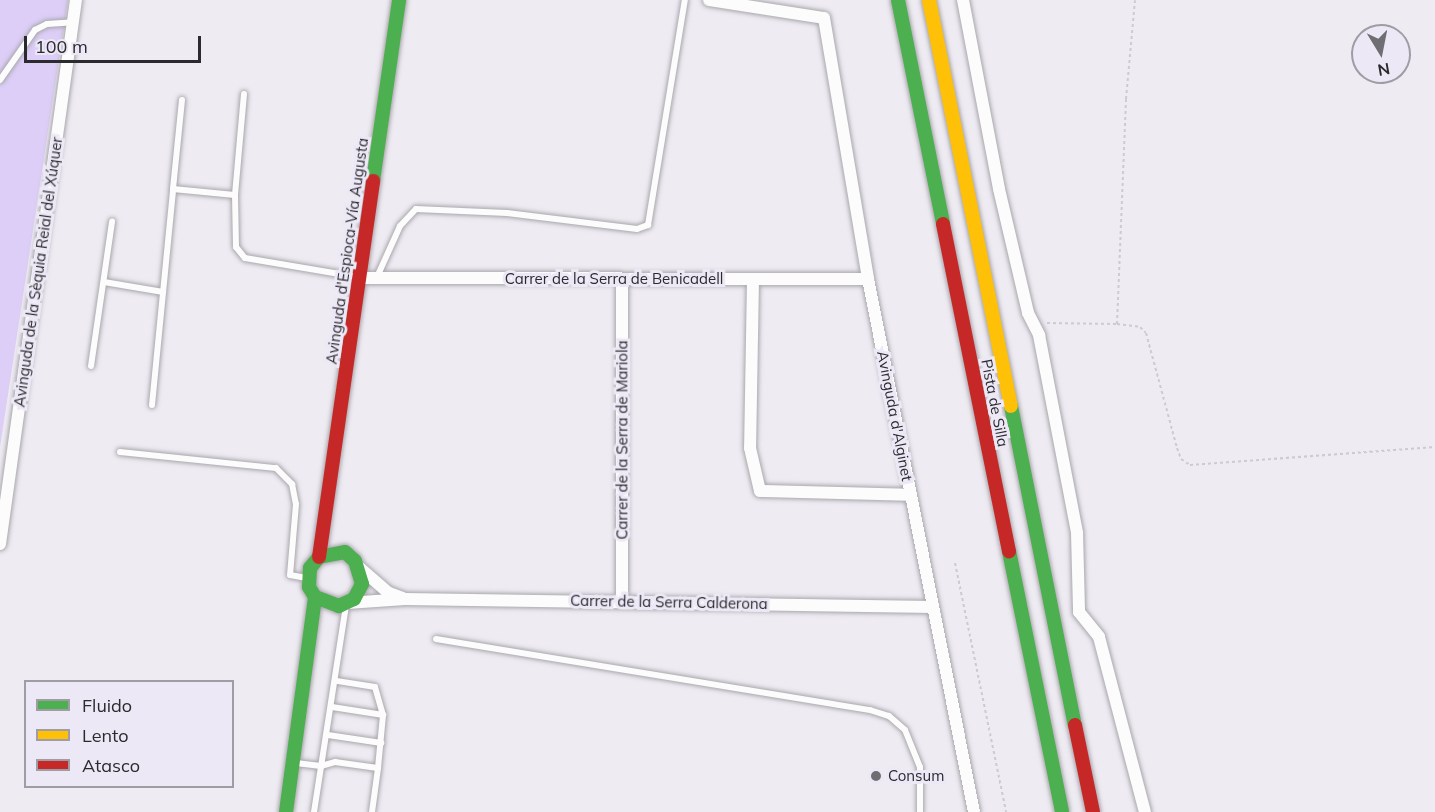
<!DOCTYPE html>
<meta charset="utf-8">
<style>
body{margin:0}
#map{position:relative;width:1435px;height:812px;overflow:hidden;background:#eeebf2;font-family:Mulish,sans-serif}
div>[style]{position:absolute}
.green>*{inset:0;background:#ddcef8}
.path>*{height:2px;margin-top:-1px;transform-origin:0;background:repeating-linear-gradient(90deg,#cccbce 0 3px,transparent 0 6px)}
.roads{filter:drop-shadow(0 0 2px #a9a7ac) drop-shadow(0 0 2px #a9a7ac)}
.lane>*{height:6px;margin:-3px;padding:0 3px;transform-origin:3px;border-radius:3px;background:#fcfcfd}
.street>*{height:12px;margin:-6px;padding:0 6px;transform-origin:6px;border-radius:6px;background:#fcfcfd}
.fast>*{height:14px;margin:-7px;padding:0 7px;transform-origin:7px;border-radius:7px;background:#4caf50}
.slow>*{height:14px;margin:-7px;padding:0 7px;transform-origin:7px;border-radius:7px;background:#ffc107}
.jam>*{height:14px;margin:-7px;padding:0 7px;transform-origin:7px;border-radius:7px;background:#c62828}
.dots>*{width:16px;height:16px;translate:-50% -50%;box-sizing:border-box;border:3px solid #ede8f5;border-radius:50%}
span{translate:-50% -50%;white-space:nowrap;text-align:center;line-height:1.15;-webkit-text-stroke:6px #ede8f5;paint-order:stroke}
.street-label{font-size:15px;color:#2b2a2f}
.poi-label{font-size:15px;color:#2b2a2f}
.left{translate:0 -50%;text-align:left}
.legend{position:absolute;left:24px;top:680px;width:210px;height:108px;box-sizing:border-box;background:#ede8f5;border:2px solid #9f9ca6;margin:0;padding:8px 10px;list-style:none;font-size:18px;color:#2b2a2f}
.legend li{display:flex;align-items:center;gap:12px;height:30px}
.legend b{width:30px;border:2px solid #9f9ca6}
.north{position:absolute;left:1351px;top:24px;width:60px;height:60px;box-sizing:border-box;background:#ede8f5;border:2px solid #9f9ca6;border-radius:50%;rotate:170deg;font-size:16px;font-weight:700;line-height:24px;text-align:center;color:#2b2a2f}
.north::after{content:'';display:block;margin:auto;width:21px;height:27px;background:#6f6e73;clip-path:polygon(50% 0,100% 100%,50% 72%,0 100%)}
.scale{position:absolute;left:24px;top:36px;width:177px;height:27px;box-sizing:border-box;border:3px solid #2b2a2f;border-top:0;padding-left:8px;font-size:18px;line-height:21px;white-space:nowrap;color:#2b2a2f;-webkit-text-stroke:4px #ede8f5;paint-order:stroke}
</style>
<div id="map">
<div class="green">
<div style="clip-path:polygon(0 0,68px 0,0 447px)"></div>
</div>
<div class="path">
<div style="left:1047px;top:323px;width:70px;rotate:0.8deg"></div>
<div style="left:1117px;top:324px;width:23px;rotate:7deg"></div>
<div style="left:1140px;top:327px;width:8px;rotate:45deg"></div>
<div style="left:1146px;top:333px;width:119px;rotate:74.9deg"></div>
<div style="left:1177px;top:448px;width:12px;rotate:70deg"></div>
<div style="left:1181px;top:459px;width:11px;rotate:34deg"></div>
<div style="left:1190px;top:465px;width:246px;rotate:-4.2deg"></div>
<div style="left:1117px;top:324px;width:225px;rotate:-87.7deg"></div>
<div style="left:1126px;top:99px;width:99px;rotate:-84.8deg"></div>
<div style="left:955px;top:563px;width:254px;rotate:78.4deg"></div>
</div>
<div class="roads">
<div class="lane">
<div style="left:0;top:80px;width:61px;rotate:-55deg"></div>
<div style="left:35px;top:30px;width:13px;rotate:-27deg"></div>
<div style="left:47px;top:24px;width:26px;rotate:-4deg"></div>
<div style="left:244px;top:94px;width:101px;rotate:95.1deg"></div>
<div style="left:235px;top:195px;width:52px;rotate:88.9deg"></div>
<div style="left:236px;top:247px;width:14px;rotate:51deg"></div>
<div style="left:245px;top:258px;width:114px;rotate:9.6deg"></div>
<div style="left:182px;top:100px;width:89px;rotate:95.8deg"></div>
<div style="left:173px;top:189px;width:62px;rotate:5.5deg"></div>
<div style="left:377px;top:277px;width:56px;rotate:-65.7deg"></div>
<div style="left:400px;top:226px;width:23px;rotate:-47deg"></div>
<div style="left:416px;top:209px;width:91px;rotate:2.5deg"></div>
<div style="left:507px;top:213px;width:131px;rotate:7deg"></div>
<div style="left:637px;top:229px;width:12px;rotate:-20deg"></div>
<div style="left:648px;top:225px;width:228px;rotate:-80.7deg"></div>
<div style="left:104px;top:282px;width:60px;rotate:9.6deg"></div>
<div style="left:91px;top:366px;width:146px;rotate:-81.7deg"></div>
<div style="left:152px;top:405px;width:217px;rotate:-84.4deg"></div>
<div style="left:120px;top:452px;width:157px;rotate:5.9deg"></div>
<div style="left:276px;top:468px;width:23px;rotate:45deg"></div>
<div style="left:292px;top:484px;width:20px;rotate:79deg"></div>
<div style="left:296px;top:504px;width:71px;rotate:94.8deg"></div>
<div style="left:290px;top:575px;width:17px;rotate:10deg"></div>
<div style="left:436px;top:639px;width:440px;rotate:9.3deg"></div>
<div style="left:870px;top:710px;width:20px;rotate:18deg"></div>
<div style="left:889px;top:716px;width:21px;rotate:41deg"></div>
<div style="left:905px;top:730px;width:40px;rotate:68deg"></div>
<div style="left:920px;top:767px;width:45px;rotate:90deg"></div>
<div style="left:332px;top:707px;width:52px;rotate:8.9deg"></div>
<div style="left:328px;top:735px;width:54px;rotate:8.6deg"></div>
<div style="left:296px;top:763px;width:25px;rotate:7deg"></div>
<div style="left:321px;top:766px;width:15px;rotate:-16deg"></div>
<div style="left:335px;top:762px;width:43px;rotate:7.9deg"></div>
<div style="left:378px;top:768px;width:53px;rotate:-84.6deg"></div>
<div style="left:383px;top:715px;width:29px;rotate:-106deg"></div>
<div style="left:375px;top:687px;width:39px;rotate:-171deg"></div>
<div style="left:314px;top:812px;width:209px;rotate:-81.2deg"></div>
<div style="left:372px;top:812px;width:44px;rotate:-82.2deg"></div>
</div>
<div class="street">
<div style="left:709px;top:0;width:116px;rotate:8.9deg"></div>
<div style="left:824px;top:18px;width:265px;rotate:80.4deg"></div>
<div style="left:868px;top:279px;width:543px;rotate:78.75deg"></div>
<div style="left:963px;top:0;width:192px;rotate:79.2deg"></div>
<div style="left:999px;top:189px;width:127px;rotate:76.8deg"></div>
<div style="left:1028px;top:313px;width:25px;rotate:63deg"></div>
<div style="left:1039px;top:335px;width:202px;rotate:79.1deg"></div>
<div style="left:1077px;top:533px;width:79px;rotate:88.5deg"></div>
<div style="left:1079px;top:612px;width:32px;rotate:51deg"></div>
<div style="left:1099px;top:637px;width:181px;rotate:75.3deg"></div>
<div style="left:360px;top:278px;width:508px;rotate:0.11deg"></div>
<div style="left:753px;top:280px;width:168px;rotate:91deg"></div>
<div style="left:750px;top:448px;width:44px;rotate:76.9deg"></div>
<div style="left:760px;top:491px;width:151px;rotate:1.5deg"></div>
<div style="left:0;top:544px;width:549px;rotate:-82.05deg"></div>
<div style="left:360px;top:568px;width:38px;rotate:41deg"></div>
<div style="left:389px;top:593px;width:15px;rotate:20deg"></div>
<div style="left:622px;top:601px;width:322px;rotate:-90deg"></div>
<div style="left:347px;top:603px;width:58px;rotate:-3.9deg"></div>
<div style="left:405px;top:599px;width:528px;rotate:0.87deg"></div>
</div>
<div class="fast">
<div style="left:898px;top:0;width:228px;rotate:78.6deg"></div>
<div style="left:373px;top:181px;width:183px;rotate:-81.8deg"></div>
<div style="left:1011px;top:406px;width:325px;rotate:78.7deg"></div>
<div style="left:1009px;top:551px;width:266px;rotate:78.5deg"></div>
<div style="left:286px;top:812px;width:217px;rotate:-82.3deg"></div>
<div style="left:315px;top:597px;width:12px;rotate:-121deg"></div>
<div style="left:309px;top:587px;width:19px;rotate:-87deg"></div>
<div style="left:310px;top:568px;width:14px;rotate:-51deg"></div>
<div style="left:319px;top:557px;width:26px;rotate:-11deg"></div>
<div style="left:345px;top:552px;width:13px;rotate:42deg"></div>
<div style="left:355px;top:561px;width:24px;rotate:73deg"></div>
<div style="left:362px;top:584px;width:17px;rotate:118deg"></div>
<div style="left:354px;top:599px;width:17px;rotate:155deg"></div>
<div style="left:339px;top:606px;width:26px;rotate:-159deg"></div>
</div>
<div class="slow">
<div style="left:929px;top:0;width:414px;rotate:78.6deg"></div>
</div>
<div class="jam">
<div style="left:943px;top:224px;width:334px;rotate:78.6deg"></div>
<div style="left:319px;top:557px;width:380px;rotate:-81.8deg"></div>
<div style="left:1075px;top:725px;width:89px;rotate:78.3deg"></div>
</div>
</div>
<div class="dots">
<div style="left:876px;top:776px;background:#6f6e73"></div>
</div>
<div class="street-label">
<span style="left:347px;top:251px;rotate:-82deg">Avinguda d'Espioca-Vía Augusta</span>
<span style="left:38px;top:272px;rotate:-82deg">Avinguda de la Sèquia Reial del Xúquer</span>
<span style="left:614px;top:279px">Carrer de la Serra de Benicadell</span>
<span style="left:995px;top:403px;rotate:79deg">Pista de Silla</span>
<span style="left:895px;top:416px;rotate:79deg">Avinguda d'Alginet</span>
<span style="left:622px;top:440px;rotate:-90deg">Carrer de la Serra de Mariola</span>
<span style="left:669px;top:602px;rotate:1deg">Carrer de la Serra Calderona</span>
</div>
<div class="poi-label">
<span class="left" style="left:888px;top:776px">Consum</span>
</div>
<ul class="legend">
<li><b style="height:8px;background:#4caf50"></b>Fluido</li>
<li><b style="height:8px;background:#ffc107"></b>Lento</li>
<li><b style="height:8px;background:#c62828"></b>Atasco</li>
</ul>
<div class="north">N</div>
<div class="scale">100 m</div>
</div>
